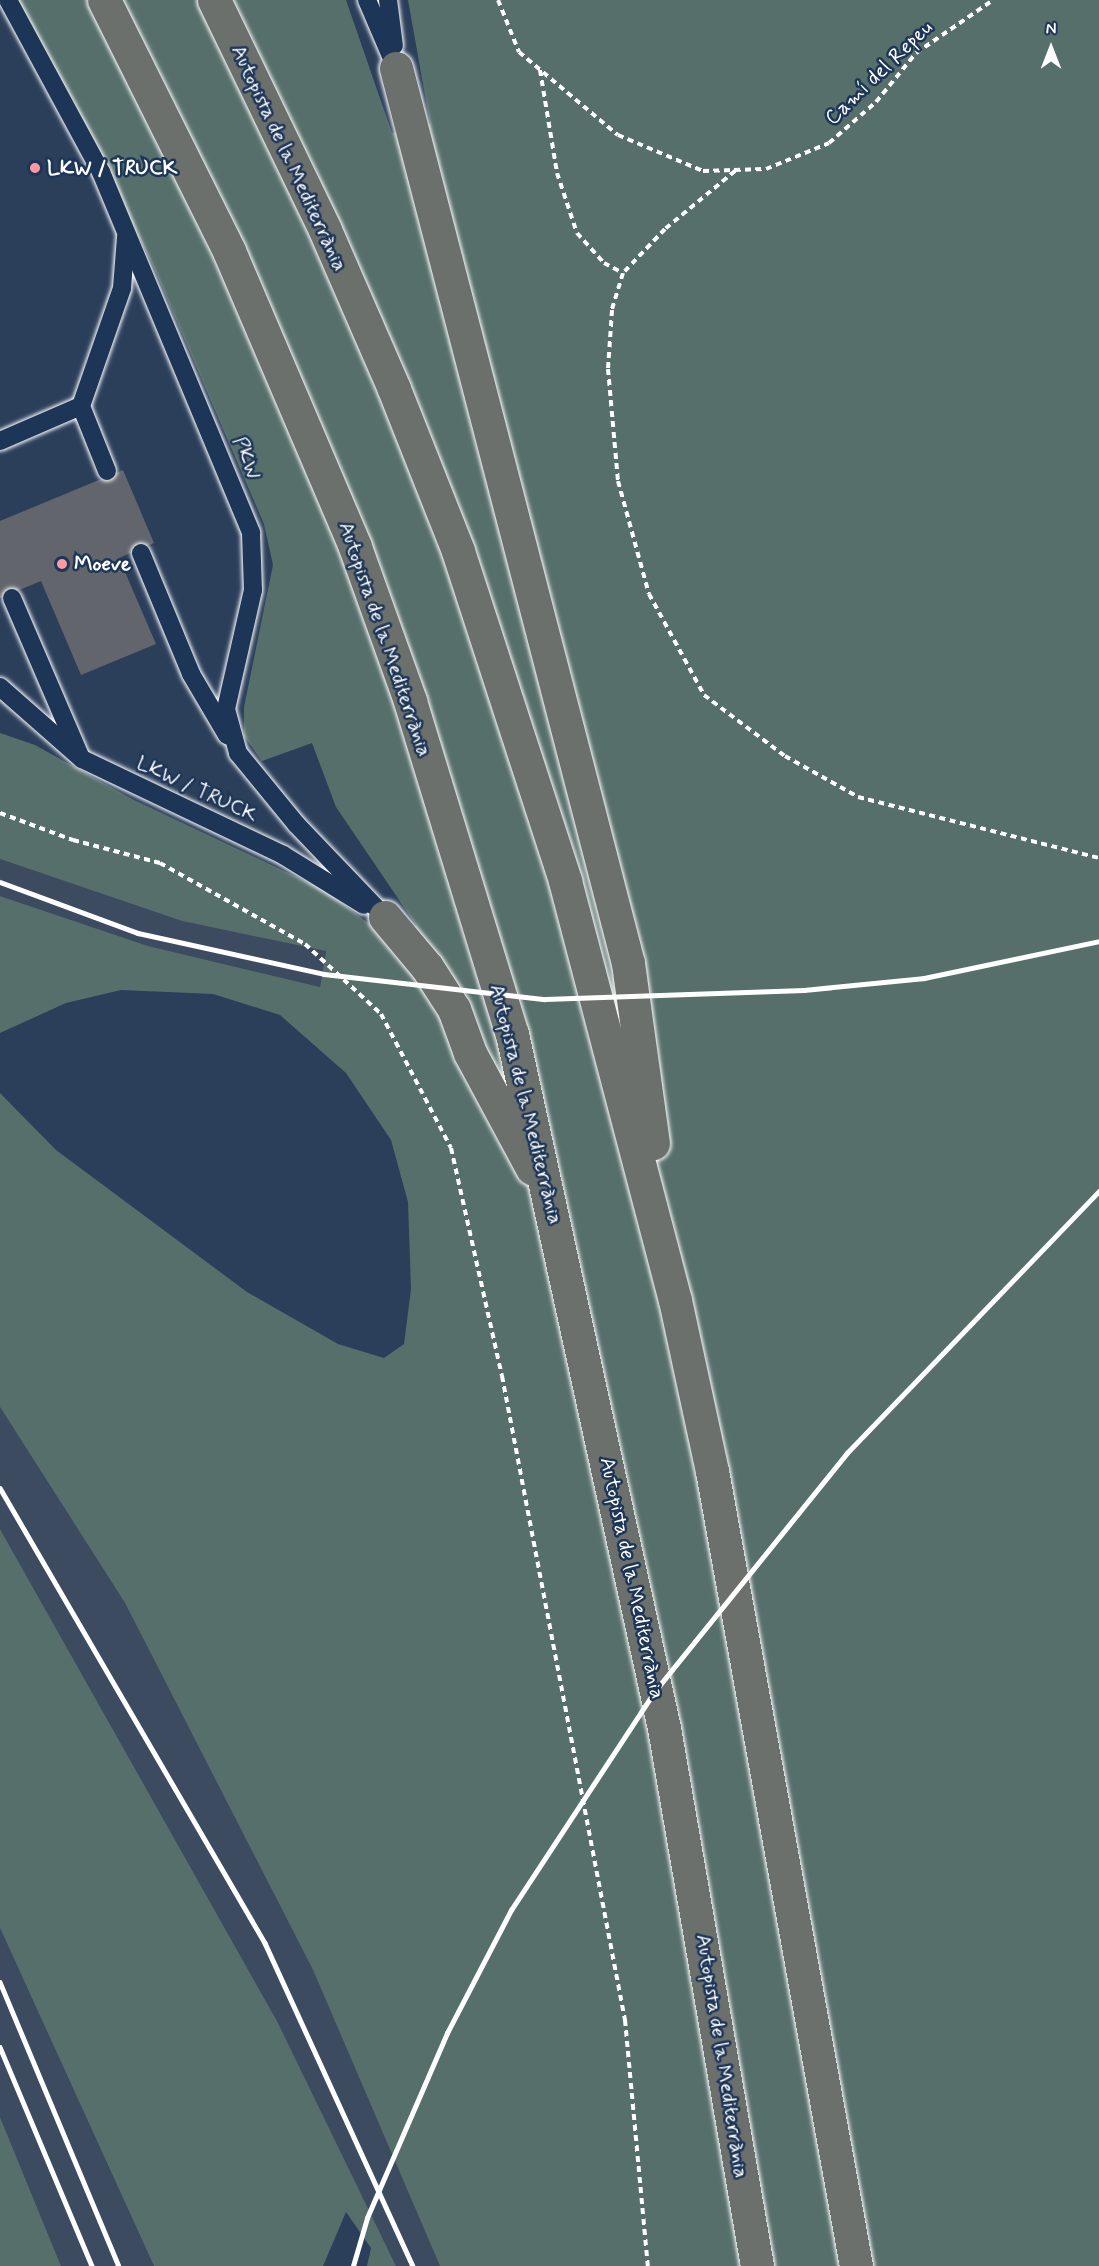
<!DOCTYPE html>
<meta charset="utf-8">
<style>
body{margin:0}
#map{position:relative;width:1099px;height:2266px;overflow:hidden;background:#2b3f5b;font-family:Mynerve,sans-serif}
div>[style]{position:absolute}
.built>*{inset:0;background:#3c4b60}
.green>*{inset:0;background:#566f6b}
.building>*{inset:0;background:#62666c}
.path>*{height:4px;margin-top:-2px;transform-origin:0;background:repeating-linear-gradient(90deg,#fff 0 6px,transparent 0 10.5px)}
.roads{filter:drop-shadow(0 0 2px #fff) drop-shadow(0 0 2px #fff)}
.lane>*{height:18px;margin:-9px;padding:0 9px;transform-origin:9px;border-radius:9px;background:#1d3557}
.highway>*{height:33px;margin:-16.5px;padding:0 16.5px;transform-origin:16.5px;border-radius:16.5px;background:#6b706d}
.rail>*{height:4.5px;margin:-2.25px;padding:0 2.25px;transform-origin:2.25px;border-radius:2.25px;background:#fff}
.dots>*{width:16px;height:16px;translate:-50% -50%;box-sizing:border-box;border:3px solid #1d3557;border-radius:50%}
span{translate:-50% -50%;white-space:nowrap;text-align:center;line-height:1.15;-webkit-text-stroke:5px #1d3557;paint-order:stroke}
.street-label{font-size:21px;color:#fff}
.poi-label{font-size:21px;color:#fff;font-weight:700}
.left{translate:0 -50%;text-align:left}
.north{position:absolute;left:1021px;top:18px;width:60px;height:60px;-webkit-text-stroke:4px #1d3557;paint-order:stroke;rotate:0deg;font-size:16px;font-weight:700;line-height:24px;text-align:center;color:#fff}
.north::after{content:'';display:block;margin:auto;width:21px;height:27px;background:#fff;clip-path:polygon(50% 0,100% 100%,50% 72%,0 100%)}
</style>
<div id="map">
<div class="built">
<div style="clip-path:polygon(0 859px,182px 921px,326px 950px,320px 987px,148px 946px,0 896px)"></div>
<div style="clip-path:polygon(0 1407px,125px 1603px,313px 1970px,440px 2266px,396px 2266px,277px 2021px,0 1529px)"></div>
<div style="clip-path:polygon(0 1928px,154px 2266px,61px 2266px,0 2117px)"></div>
</div>
<div class="green">
<div style="clip-path:polygon(17px 0,346px 0,392px 133px,430px 123px,408px 0,1099px 0,1099px 2266px,440px 2266px,313px 1970px,125px 1603px,0 1407px,0 1093px,56px 1150px,247px 1292px,338px 1344px,384px 1358px,404px 1344px,411px 1289px,408px 1202px,391px 1140px,346px 1073px,280px 1015px,213px 994px,121px 990px,66px 1003px,0 1033px,0 896px,148px 946px,320px 987px,326px 951px,182px 921px,0 859px,0 733px,35px 745px,134px 800px,324px 890px,394px 942px,416px 925px,336px 807px,312px 743px,262px 761px,244px 736px,244px 707px,273px 565px,264px 524px,153px 266px,82px 119px)"></div>
<div style="clip-path:polygon(0 1529px,277px 2021px,396px 2266px,367px 2266px,371px 2248px,346px 2212px,323px 2266px,154px 2266px,0 1928px)"></div>
<div style="clip-path:polygon(0 2117px,61px 2266px,0 2266px)"></div>
</div>
<div class="building">
<div style="clip-path:polygon(123px 470px,154px 543px,119px 558px,156px 644px,81px 675px,41px 581px,0 598px,0 521px)"></div>
</div>
<div class="path">
<div style="left:498px;top:0;width:56px;rotate:68deg"></div>
<div style="left:519px;top:52px;width:129px;rotate:40deg"></div>
<div style="left:618px;top:135px;width:92px;rotate:23deg"></div>
<div style="left:703px;top:171px;width:63px;rotate:-1.8deg"></div>
<div style="left:766px;top:169px;width:68px;rotate:-22.4deg"></div>
<div style="left:829px;top:143px;width:62px;rotate:-41.1deg"></div>
<div style="left:876px;top:102px;width:63px;rotate:-50.8deg"></div>
<div style="left:916px;top:53px;width:93px;rotate:-34.5deg"></div>
<div style="left:540px;top:70px;width:104px;rotate:80.6deg"></div>
<div style="left:557px;top:173px;width:63px;rotate:71.6deg"></div>
<div style="left:577px;top:233px;width:40px;rotate:48deg"></div>
<div style="left:604px;top:263px;width:21px;rotate:28deg"></div>
<div style="left:735px;top:171px;width:91px;rotate:140.4deg"></div>
<div style="left:665px;top:229px;width:61px;rotate:133.7deg"></div>
<div style="left:623px;top:273px;width:39px;rotate:107deg"></div>
<div style="left:612px;top:310px;width:59px;rotate:93.9deg"></div>
<div style="left:608px;top:369px;width:112px;rotate:84.9deg"></div>
<div style="left:618px;top:481px;width:117px;rotate:74.7deg"></div>
<div style="left:649px;top:594px;width:115px;rotate:61.4deg"></div>
<div style="left:704px;top:695px;width:101px;rotate:37deg"></div>
<div style="left:785px;top:756px;width:84px;rotate:29.3deg"></div>
<div style="left:858px;top:797px;width:249px;rotate:14.2deg"></div>
<div style="left:0;top:813px;width:78px;rotate:20.3deg"></div>
<div style="left:73px;top:840px;width:90px;rotate:14.8deg"></div>
<div style="left:160px;top:863px;width:166px;rotate:29.2deg"></div>
<div style="left:305px;top:944px;width:103px;rotate:42.6deg"></div>
<div style="left:381px;top:1014px;width:151px;rotate:62.4deg"></div>
<div style="left:451px;top:1148px;width:234px;rotate:77.4deg"></div>
<div style="left:502px;top:1376px;width:656px;rotate:79.19deg"></div>
<div style="left:625px;top:2020px;width:247px;rotate:84.7deg"></div>
</div>
<div class="roads">
<div class="lane">
<div style="left:8px;top:0;width:196px;rotate:61.6deg"></div>
<div style="left:101px;top:172px;width:391px;rotate:67.4deg"></div>
<div style="left:251px;top:533px;width:57px;rotate:88deg"></div>
<div style="left:253px;top:590px;width:122px;rotate:102.8deg"></div>
<div style="left:226px;top:709px;width:46px;rotate:74.7deg"></div>
<div style="left:238px;top:753px;width:93px;rotate:50.7deg"></div>
<div style="left:297px;top:825px;width:127px;rotate:46.3deg"></div>
<div style="left:367px;top:0;width:74px;rotate:66.9deg"></div>
<div style="left:388px;top:0;width:46px;rotate:82.6deg"></div>
<div style="left:0;top:441px;width:88px;rotate:-23.4deg"></div>
<div style="left:107px;top:471px;width:70px;rotate:-111.8deg"></div>
<div style="left:81px;top:406px;width:125px;rotate:-70.8deg"></div>
<div style="left:122px;top:288px;width:51px;rotate:-85.5deg"></div>
<div style="left:141px;top:553px;width:131px;rotate:67.5deg"></div>
<div style="left:191px;top:674px;width:71px;rotate:59.5deg"></div>
<div style="left:12px;top:598px;width:172px;rotate:66.7deg"></div>
<div style="left:0;top:687px;width:109px;rotate:41.3deg"></div>
<div style="left:82px;top:759px;width:223px;rotate:25.5deg"></div>
<div style="left:283px;top:855px;width:95px;rotate:31.7deg"></div>
</div>
<div class="highway">
<div style="left:104px;top:0;width:280px;rotate:63.5deg"></div>
<div style="left:229px;top:251px;width:322px;rotate:66.9deg"></div>
<div style="left:355px;top:547px;width:164px;rotate:70.3deg"></div>
<div style="left:410px;top:701px;width:348px;rotate:73deg"></div>
<div style="left:512px;top:1034px;width:710px;rotate:77.65deg"></div>
<div style="left:664px;top:1728px;width:546px;rotate:80.19deg"></div>
<div style="left:214px;top:0;width:255px;rotate:64.2deg"></div>
<div style="left:325px;top:230px;width:173px;rotate:66.5deg"></div>
<div style="left:394px;top:389px;width:174px;rotate:68.4deg"></div>
<div style="left:458px;top:551px;width:347px;rotate:72deg"></div>
<div style="left:565px;top:881px;width:433px;rotate:75.3deg"></div>
<div style="left:675px;top:1300px;width:175px;rotate:77.8deg"></div>
<div style="left:712px;top:1471px;width:808px;rotate:79.73deg"></div>
<div style="left:396px;top:68px;width:925px;rotate:75.47deg"></div>
<div style="left:628px;top:963px;width:182px;rotate:82.1deg"></div>
<div style="left:385px;top:917px;width:65px;rotate:50deg"></div>
<div style="left:427px;top:967px;width:50px;rotate:57.3deg"></div>
<div style="left:454px;top:1009px;width:47px;rotate:70deg"></div>
<div style="left:470px;top:1053px;width:131px;rotate:61.7deg"></div>
</div>
</div>
<div class="rail">
<div style="left:0;top:882px;width:147px;rotate:20.3deg"></div>
<div style="left:138px;top:933px;width:190px;rotate:12.4deg"></div>
<div style="left:324px;top:974px;width:222px;rotate:6.5deg"></div>
<div style="left:545px;top:999px;width:259px;rotate:-2deg"></div>
<div style="left:804px;top:990px;width:121px;rotate:-5.7deg"></div>
<div style="left:924px;top:978px;width:179px;rotate:-11.9deg"></div>
<div style="left:0;top:1488px;width:527px;rotate:59.78deg"></div>
<div style="left:265px;top:1943px;width:355px;rotate:65.4deg"></div>
<div style="left:0;top:1982px;width:308px;rotate:67.3deg"></div>
<div style="left:0;top:2047px;width:238px;rotate:67.2deg"></div>
<div style="left:353px;top:2266px;width:50px;rotate:-73.7deg"></div>
<div style="left:367px;top:2218px;width:202px;rotate:-66.6deg"></div>
<div style="left:447px;top:2033px;width:139px;rotate:-62.5deg"></div>
<div style="left:511px;top:1910px;width:262px;rotate:-56.7deg"></div>
<div style="left:655px;top:1691px;width:306px;rotate:-51.1deg"></div>
<div style="left:847px;top:1453px;width:364px;rotate:-46.1deg"></div>
</div>
<div class="dots">
<div style="left:35px;top:168px;background:#ff9aa2"></div>
<div style="left:62px;top:564px;background:#ff9aa2"></div>
</div>
<div class="street-label">
<span style="left:879px;top:73px;rotate:-44deg">Camí del Repeu</span>
<span style="left:289px;top:158px;rotate:65deg">Autopista de la Mediterrània</span>
<span style="left:247px;top:458px;rotate:68deg">PKW</span>
<span style="left:385px;top:639px;rotate:71deg">Autopista de la Mediterrània</span>
<span style="left:197px;top:789px;rotate:25deg">LKW / TRUCK</span>
<span style="left:526px;top:1104px;rotate:76deg">Autopista de la Mediterrània</span>
<span style="left:632px;top:1578px;rotate:78deg">Autopista de la Mediterrània</span>
<span style="left:722px;top:2056px;rotate:81deg">Autopista de la Mediterrània</span>
</div>
<div class="poi-label">
<span class="left" style="left:47px;top:168px">LKW / TRUCK</span>
<span class="left" style="left:74px;top:564px">Moeve</span>
</div>
<div class="north">N</div>
</div>
